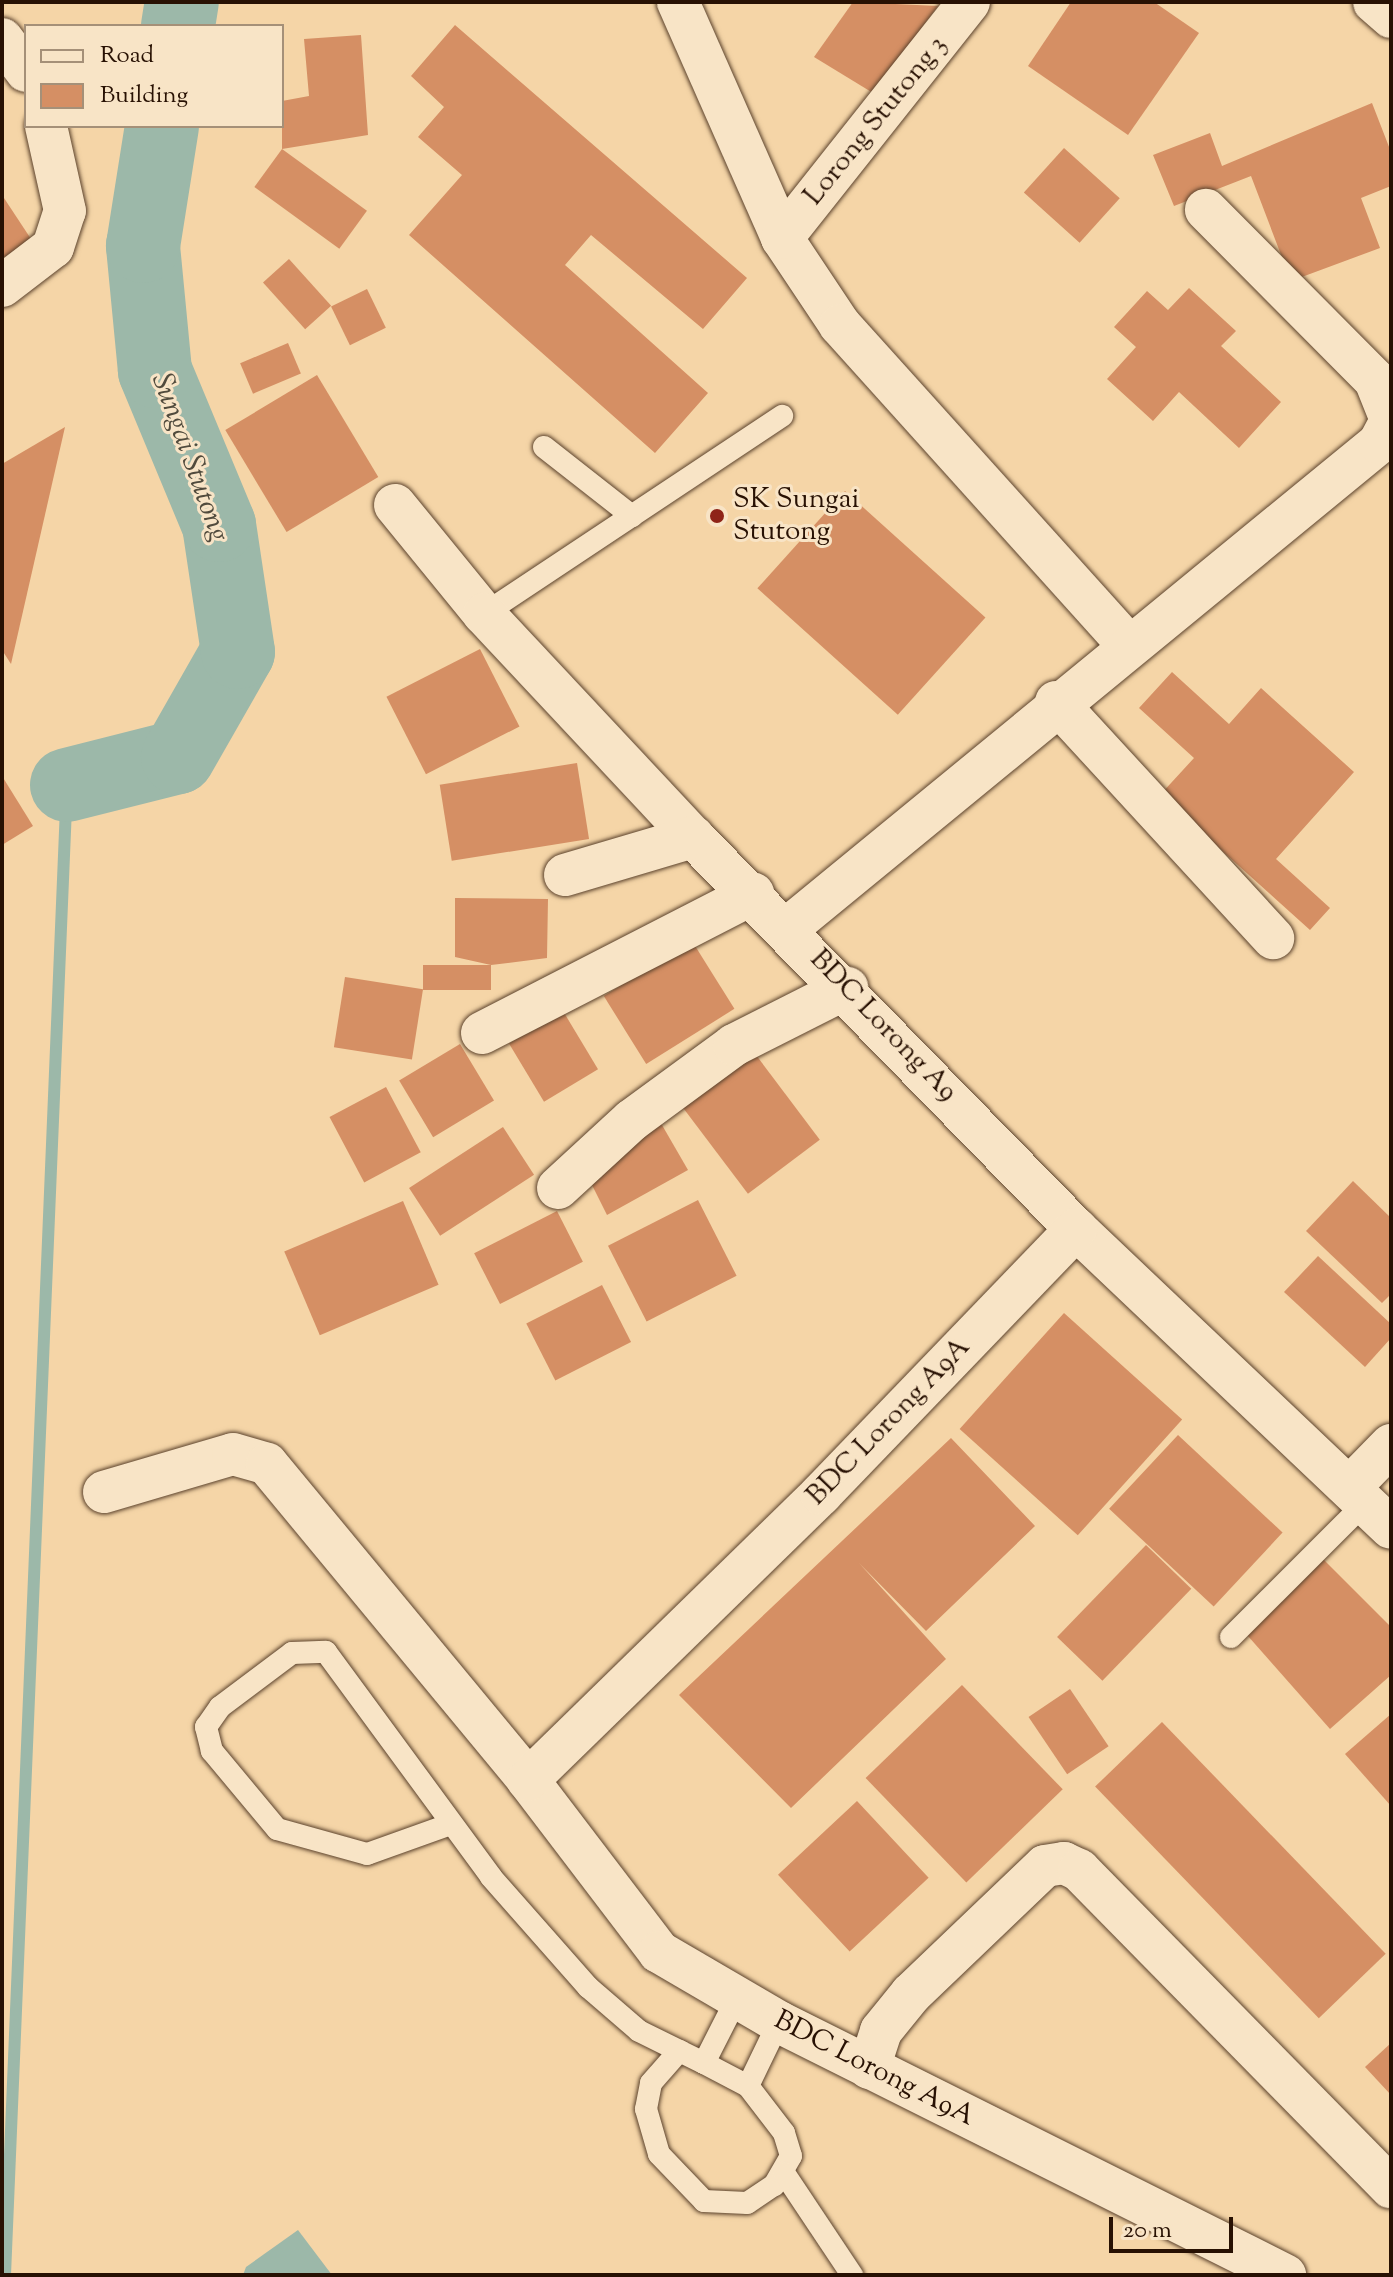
<!DOCTYPE html>
<style>
body{margin:0}
#map{position:relative;width:1393px;height:2277px;overflow:hidden;background:#f5d5a7;font-family:"Sorts Mill Goudy",serif}
div>[style]{position:absolute}
.water>*{inset:0;background:#9cb8a9}
.stream>*{height:12px;margin:-6px;padding:0 6px;transform-origin:6px;border-radius:6px;background:#9cb8a9}
.river>*{height:74px;margin:-37px;padding:0 37px;transform-origin:37px;border-radius:37px;background:#9cb8a9}
.building>*{inset:0;background:#d58f64;transform-origin:0 0}
.roads{filter:drop-shadow(0 0 2px #5b422c) drop-shadow(0 0 2px #5b422c)}
.service>*{height:22px;margin:-11px;padding:0 11px;transform-origin:11px;border-radius:11px;background:#f8e4c6}
.minor>*{height:42px;margin:-21px;padding:0 21px;transform-origin:21px;border-radius:21px;background:#f8e4c6}
.dots>*{width:22px;height:22px;translate:-50% -50%;box-sizing:border-box;border:4px solid #f8e4c6;border-radius:50%}
span{translate:-50% -50%;white-space:nowrap;text-align:center;line-height:1.15;-webkit-text-stroke:6px #f8e4c6;paint-order:stroke}
.street-label{font-size:28px;color:#281103}
.poi-label{font-size:28px;color:#281103}
.left{translate:0 -50%;text-align:left}
.water-label{font-size:30px;color:#514b3d;font-style:italic}
.frame{position:absolute;inset:0;border:4px solid #281103;pointer-events:none}
.legend{position:absolute;left:24px;top:24px;width:260px;height:104px;box-sizing:border-box;background:#f8e4c6;border:2px solid #a59078;margin:0;padding:10px 14px;list-style:none;font-size:24px;color:#281103}
.legend li{display:flex;align-items:center;gap:16px;height:40px}
.legend b{width:40px;border:2px solid #a59078}
.scale{position:absolute;left:1109px;top:2217px;width:124px;height:36px;box-sizing:border-box;border:4px solid #281103;border-top:0;padding-left:10px;font-size:24px;line-height:28px;white-space:nowrap;color:#281103;-webkit-text-stroke:6px #f8e4c6;paint-order:stroke}
</style>
<div id="map">
<div class="water">
<div style="clip-path:polygon(298px 2230px,332px 2275px,243px 2275px,246px 2267px)"></div>
</div>
<div class="stream">
<div style="left:5px;top:2275px;width:1491px;rotate:-87.62deg"></div>
</div>
<div class="river">
<div style="left:178px;top:26px;width:24px;rotate:-81deg"></div>
<div style="left:67px;top:785px;width:114px;rotate:-14.2deg"></div>
<div style="left:178px;top:757px;width:121px;rotate:-60.3deg"></div>
<div style="left:238px;top:652px;width:128px;rotate:-98.5deg"></div>
<div style="left:219px;top:525px;width:167px;rotate:-112.6deg"></div>
<div style="left:155px;top:371px;width:126px;rotate:-95.5deg"></div>
<div style="left:143px;top:246px;width:121px;rotate:-81deg"></div>
</div>
<div class="building">
<div style="clip-path:polygon(853px 2px,938px 6px,873px 93px,814px 57px)"></div>
<div style="clip-path:polygon(1071px 2px,1154px 2px,1199px 33px,1128px 135px,1028px 66px)"></div>
<div style="clip-path:polygon(455px 25px,747px 278px,703px 329px,591px 235px,565px 265px,708px 393px,655px 453px,409px 235px,462px 175px,418px 137px,444px 107px,411px 76px)"></div>
<div style="clip-path:polygon(361px 35px,368px 135px,282px 149px,282px 101px,309px 96px,304px 39px)"></div>
<div style="clip-path:polygon(1372px 103px,1391px 152px,1391px 186px,1361px 198px,1380px 248px,1291px 281px,1251px 176px,1174px 206px,1153px 155px,1210px 133px,1222px 166px)"></div>
<div style="left:1064px;top:148px;width:75px;height:60px;rotate:42deg"></div>
<div style="left:282px;top:149px;width:105px;height:47px;rotate:36deg"></div>
<div style="clip-path:polygon(2px 195px,31px 239px,2px 259px)"></div>
<div style="left:289px;top:259px;width:63px;height:35px;rotate:48deg"></div>
<div style="clip-path:polygon(1189px 288px,1236px 331px,1221px 346px,1281px 402px,1239px 448px,1179px 392px,1153px 421px,1107px 379px,1136px 347px,1114px 327px,1147px 291px,1168px 310px)"></div>
<div style="left:367px;top:289px;width:43px;height:40px;rotate:64deg"></div>
<div style="left:288px;top:343px;width:33px;height:52px;rotate:67deg"></div>
<div style="left:317px;top:375px;width:119px;height:107px;rotate:59deg"></div>
<div style="clip-path:polygon(65px 427px,11px 664px,2px 650px,2px 464px)"></div>
<div style="left:845px;top:491px;width:189px;height:131px;rotate:42deg"></div>
<div style="left:480px;top:649px;width:87px;height:105px;rotate:63deg"></div>
<div style="clip-path:polygon(1172px 672px,1229px 724px,1261px 688px,1354px 772px,1276px 859px,1330px 908px,1310px 930px,1160px 795px,1194px 758px,1139px 708px)"></div>
<div style="left:577px;top:763px;width:77px;height:139px;rotate:81deg"></div>
<div style="clip-path:polygon(2px 776px,33px 826px,2px 845px)"></div>
<div style="clip-path:polygon(455px 898px,548px 899px,547px 958px,491px 965px,491px 990px,423px 990px,423px 965px,491px 965px,455px 957px)"></div>
<div style="left:692px;top:941px;width:80px;height:104px;rotate:58deg"></div>
<div style="left:345px;top:977px;width:79px;height:71px;rotate:9deg"></div>
<div style="left:563px;top:1011px;width:68px;height:63px;rotate:59deg"></div>
<div style="left:460px;top:1044px;width:66px;height:71px;rotate:59deg"></div>
<div style="left:753px;top:1051px;width:111px;height:90px;rotate:53deg"></div>
<div style="left:386px;top:1087px;width:74px;height:64px;rotate:62deg"></div>
<div style="clip-path:polygon(651px 1106px,688px 1170px,607px 1215px,582px 1165px)"></div>
<div style="left:503px;top:1127px;width:57px;height:112px;rotate:57deg"></div>
<div style="clip-path:polygon(1353px 1181px,1391px 1218px,1391px 1294px,1382px 1303px,1306px 1231px)"></div>
<div style="left:698px;top:1200px;width:85px;height:101px;rotate:63deg"></div>
<div style="left:403px;top:1201px;width:91px;height:129px;rotate:67deg"></div>
<div style="left:557px;top:1211px;width:57px;height:93px;rotate:63deg"></div>
<div style="clip-path:polygon(1318px 1256px,1391px 1324px,1391px 1338px,1365px 1367px,1284px 1292px)"></div>
<div style="left:602px;top:1285px;width:64px;height:85px;rotate:63deg"></div>
<div style="left:1064px;top:1313px;width:159px;height:156px;rotate:42deg"></div>
<div style="left:1178px;top:1435px;width:143px;height:101px;rotate:43deg"></div>
<div style="clip-path:polygon(951px 1438px,1035px 1526px,926px 1631px,859px 1563px,946px 1659px,791px 1808px,679px 1695px)"></div>
<div style="left:1146px;top:1545px;width:63px;height:128px;rotate:44deg"></div>
<div style="clip-path:polygon(1317px 1553px,1391px 1627px,1391px 1675px,1330px 1729px,1240px 1627px)"></div>
<div style="left:962px;top:1685px;width:145px;height:134px;rotate:46deg"></div>
<div style="left:1070px;top:1689px;width:69px;height:50px;rotate:56deg"></div>
<div style="clip-path:polygon(1391px 1714px,1391px 1806px,1345px 1754px)"></div>
<div style="left:1162px;top:1722px;width:322px;height:93px;rotate:46deg"></div>
<div style="left:857px;top:1801px;width:105px;height:108px;rotate:47deg"></div>
<div style="clip-path:polygon(1391px 2043px,1391px 2095px,1365px 2067px)"></div>
</div>
<div class="roads">
<div class="service">
<div style="left:544px;top:447px;width:112px;rotate:38.1deg"></div>
<div style="left:484px;top:614px;width:358px;rotate:-33.6deg"></div>
<div style="left:1231px;top:1637px;width:191px;rotate:-45deg"></div>
<div style="left:451px;top:1824px;width:89px;rotate:160.3deg"></div>
<div style="left:367px;top:1854px;width:93px;rotate:-164.5deg"></div>
<div style="left:277px;top:1829px;width:102px;rotate:-129.8deg"></div>
<div style="left:212px;top:1751px;width:25px;rotate:-104deg"></div>
<div style="left:206px;top:1727px;width:24px;rotate:-55deg"></div>
<div style="left:220px;top:1707px;width:90px;rotate:-36.9deg"></div>
<div style="left:292px;top:1653px;width:34px;rotate:-2deg"></div>
<div style="left:326px;top:1652px;width:279px;rotate:53.7deg"></div>
<div style="left:491px;top:1877px;width:147px;rotate:48.6deg"></div>
<div style="left:588px;top:1987px;width:67px;rotate:40.8deg"></div>
<div style="left:639px;top:2031px;width:72px;rotate:26.2deg"></div>
<div style="left:704px;top:2063px;width:50px;rotate:27.6deg"></div>
<div style="left:748px;top:2086px;width:59px;rotate:52.5deg"></div>
<div style="left:784px;top:2133px;width:24px;rotate:73deg"></div>
<div style="left:791px;top:2156px;width:34px;rotate:120deg"></div>
<div style="left:774px;top:2185px;width:32px;rotate:146deg"></div>
<div style="left:747px;top:2203px;width:43px;rotate:-177.3deg"></div>
<div style="left:704px;top:2201px;width:65px;rotate:-133.8deg"></div>
<div style="left:659px;top:2154px;width:47px;rotate:-106.1deg"></div>
<div style="left:646px;top:2109px;width:26px;rotate:-79deg"></div>
<div style="left:651px;top:2083px;width:43px;rotate:-48.8deg"></div>
<div style="left:704px;top:2063px;width:73px;rotate:-63.1deg"></div>
<div style="left:748px;top:2086px;width:71px;rotate:-64.2deg"></div>
<div style="left:784px;top:2173px;width:123px;rotate:56.3deg"></div>
</div>
<div class="minor">
<div style="left:678px;top:2px;width:258px;rotate:66.2deg"></div>
<div style="left:782px;top:238px;width:105px;rotate:56.3deg"></div>
<div style="left:840px;top:325px;width:428px;rotate:48deg"></div>
<div style="left:1374px;top:2px;width:23px;rotate:41deg"></div>
<div style="left:2px;top:39px;width:40px;rotate:53deg"></div>
<div style="left:782px;top:238px;width:301px;rotate:-51.6deg"></div>
<div style="left:2px;top:286px;width:64px;rotate:-37.4deg"></div>
<div style="left:53px;top:247px;width:38px;rotate:-72deg"></div>
<div style="left:65px;top:211px;width:87px;rotate:-102.6deg"></div>
<div style="left:395px;top:505px;width:141px;rotate:50.8deg"></div>
<div style="left:484px;top:614px;width:306px;rotate:46.9deg"></div>
<div style="left:693px;top:837px;width:548px;rotate:45.67deg"></div>
<div style="left:1076px;top:1229px;width:434px;rotate:43.5deg"></div>
<div style="left:1056px;top:702px;width:321px;rotate:47.4deg"></div>
<div style="left:565px;top:875px;width:134px;rotate:-16.5deg"></div>
<div style="left:789px;top:927px;width:763px;rotate:-39.36deg"></div>
<div style="left:1379px;top:443px;width:26px;rotate:-62deg"></div>
<div style="left:1391px;top:420px;width:43px;rotate:-111.8deg"></div>
<div style="left:1375px;top:380px;width:240px;rotate:-134.8deg"></div>
<div style="left:482px;top:1033px;width:305px;rotate:-27.2deg"></div>
<div style="left:558px;top:1188px;width:100px;rotate:-42.6deg"></div>
<div style="left:632px;top:1120px;width:127px;rotate:-36.3deg"></div>
<div style="left:734px;top:1045px;width:127px;rotate:-26.8deg"></div>
<div style="left:1350px;top:1487px;width:59px;rotate:-45.7deg"></div>
<div style="left:104px;top:1492px;width:134px;rotate:-16.4deg"></div>
<div style="left:233px;top:1454px;width:35px;rotate:16deg"></div>
<div style="left:267px;top:1464px;width:410px;rotate:50.4deg"></div>
<div style="left:528px;top:1780px;width:216px;rotate:52.7deg"></div>
<div style="left:659px;top:1952px;width:139px;rotate:30.3deg"></div>
<div style="left:779px;top:2022px;width:566px;rotate:26.57deg"></div>
<div style="left:528px;top:1780px;width:409px;rotate:-44.3deg"></div>
<div style="left:821px;top:1494px;width:368px;rotate:-46.1deg"></div>
<div style="left:869px;top:2068px;width:39px;rotate:-72deg"></div>
<div style="left:881px;top:2031px;width:48px;rotate:-51deg"></div>
<div style="left:911px;top:1994px;width:185px;rotate:-43.7deg"></div>
<div style="left:1045px;top:1866px;width:19px;rotate:-9deg"></div>
<div style="left:1064px;top:1863px;width:17px;rotate:25deg"></div>
<div style="left:1079px;top:1870px;width:445px;rotate:45.5deg"></div>
</div>
</div>
<div class="dots">
<div style="left:717px;top:516px;background:#8f2418"></div>
</div>
<div class="street-label">
<span style="left:876px;top:121px;rotate:-51deg">Lorong Stutong 3</span>
<span style="left:883px;top:1026px;rotate:46deg">BDC Lorong A9</span>
<span style="left:889px;top:1422px;rotate:-46deg">BDC Lorong A9A</span>
<span style="left:874px;top:2069px;rotate:27deg">BDC Lorong A9A</span>
</div>
<div class="poi-label">
<span class="left" style="left:733px;top:516px">SK Sungai<br>Stutong</span>
</div>
<div class="water-label">
<span style="left:189px;top:458px;rotate:70deg">Sungai Stutong</span>
</div>
<div class="frame"></div>
<ul class="legend">
<li><b style="height:10px;background:#f8e4c6"></b>Road</li>
<li><b style="height:22px;background:#d58f64"></b>Building</li>
</ul>
<div class="scale">20 m</div>
</div>
